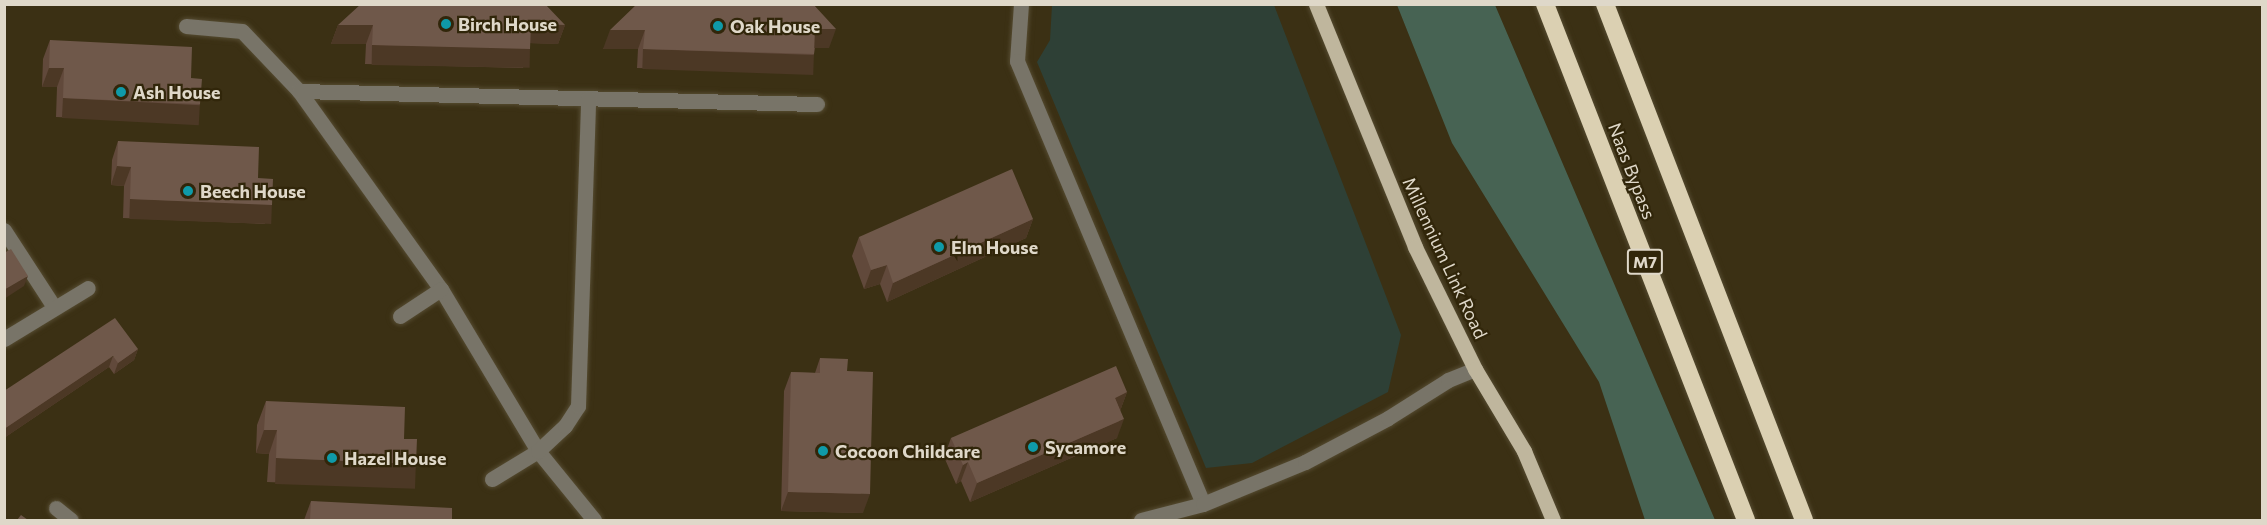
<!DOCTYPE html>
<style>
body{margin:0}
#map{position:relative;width:2267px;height:525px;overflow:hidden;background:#3b3014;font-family:Commissioner,sans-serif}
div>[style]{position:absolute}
.green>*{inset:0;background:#2e4036}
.forest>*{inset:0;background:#476353}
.roads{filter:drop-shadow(0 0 2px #554b31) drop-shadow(0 0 2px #554b31)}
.minor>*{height:15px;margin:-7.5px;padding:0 7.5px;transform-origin:7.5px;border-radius:7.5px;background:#787468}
.major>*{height:15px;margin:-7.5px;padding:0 7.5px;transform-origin:7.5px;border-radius:7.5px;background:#bfb69d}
.highway>*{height:18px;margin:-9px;padding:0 9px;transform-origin:9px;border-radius:9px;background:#dbd0b2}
.wall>*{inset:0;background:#61493b}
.shaded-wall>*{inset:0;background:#4c3825;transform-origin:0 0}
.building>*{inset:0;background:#6f584a}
.dots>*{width:16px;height:16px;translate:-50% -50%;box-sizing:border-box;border:3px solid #31260a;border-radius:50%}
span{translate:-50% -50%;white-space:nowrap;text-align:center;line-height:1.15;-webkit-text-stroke:4.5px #31260a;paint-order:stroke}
.shield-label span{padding:2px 4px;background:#31260a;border:2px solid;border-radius:4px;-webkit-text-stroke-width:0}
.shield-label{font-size:16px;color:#dfd8c9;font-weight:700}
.poi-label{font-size:18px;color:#dfd8c9;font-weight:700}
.left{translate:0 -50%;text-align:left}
.street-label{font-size:18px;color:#dfd8c9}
.frame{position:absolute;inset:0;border:6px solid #dfd8c9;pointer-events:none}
</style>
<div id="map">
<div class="green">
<div style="clip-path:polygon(1052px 5px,1274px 5px,1401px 335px,1388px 392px,1252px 463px,1206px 468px,1037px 62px,1050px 40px)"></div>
</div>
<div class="forest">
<div style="clip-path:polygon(1397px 5px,1495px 5px,1715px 520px,1645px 520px,1599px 382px,1452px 143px)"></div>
</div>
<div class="roads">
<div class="minor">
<div style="left:1021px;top:4px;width:57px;rotate:94deg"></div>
<div style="left:1017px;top:61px;width:480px;rotate:67.2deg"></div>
<div style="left:186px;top:26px;width:56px;rotate:5.1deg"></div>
<div style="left:242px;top:31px;width:83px;rotate:46.5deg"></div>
<div style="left:299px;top:91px;width:244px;rotate:54.4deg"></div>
<div style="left:441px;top:289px;width:189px;rotate:59.1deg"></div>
<div style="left:538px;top:451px;width:89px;rotate:50.9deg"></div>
<div style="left:299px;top:91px;width:518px;rotate:1.44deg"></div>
<div style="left:4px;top:230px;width:92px;rotate:57deg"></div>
<div style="left:400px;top:316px;width:49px;rotate:-33.4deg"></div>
<div style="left:4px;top:339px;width:98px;rotate:-31.3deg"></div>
<div style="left:492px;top:479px;width:54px;rotate:-31.3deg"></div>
<div style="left:538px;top:451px;width:37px;rotate:-43deg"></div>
<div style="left:565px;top:426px;width:24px;rotate:-57deg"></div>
<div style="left:578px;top:406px;width:308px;rotate:-88.1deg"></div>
<div style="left:56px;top:508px;width:19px;rotate:39deg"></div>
<div style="left:1141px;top:520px;width:64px;rotate:-14.5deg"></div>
<div style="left:1203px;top:504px;width:110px;rotate:-22.4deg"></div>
<div style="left:1305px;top:462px;width:94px;rotate:-27.9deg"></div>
<div style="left:1388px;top:418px;width:71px;rotate:-32.3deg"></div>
<div style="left:1448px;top:380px;width:29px;rotate:-22deg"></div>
</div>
<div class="major">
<div style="left:1316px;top:4px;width:262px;rotate:67.8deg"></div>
<div style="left:1415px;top:247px;width:136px;rotate:63.8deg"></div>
<div style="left:1475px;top:369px;width:96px;rotate:59.1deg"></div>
<div style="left:1524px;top:451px;width:75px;rotate:67.2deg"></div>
</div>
<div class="highway">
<div style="left:1545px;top:4px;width:554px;rotate:68.72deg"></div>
<div style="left:1605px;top:4px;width:553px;rotate:68.91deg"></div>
</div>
</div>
<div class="wall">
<div style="clip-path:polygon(637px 4px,829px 48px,815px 48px,814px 54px,808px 73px,637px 68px,638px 49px,603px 49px)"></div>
<div style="clip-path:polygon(338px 25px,565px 25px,558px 44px,530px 43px,530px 49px,523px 68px,365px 64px,366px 44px,331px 44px)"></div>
<div style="clip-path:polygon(50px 40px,191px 78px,200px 104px,194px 123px,56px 117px,57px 87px,42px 87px,43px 59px)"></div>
<div style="clip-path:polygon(118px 141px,258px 178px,265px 224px,123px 218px,124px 186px,111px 185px,112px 160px)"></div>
<div style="clip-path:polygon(1033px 219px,1026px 238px,887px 302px,880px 284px,864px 289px,852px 256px,859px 237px)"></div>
<div style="clip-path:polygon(138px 349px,134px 360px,114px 374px,109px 367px,4px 438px,4px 391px)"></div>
<div style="clip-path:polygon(820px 358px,847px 371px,863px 513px,781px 511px,784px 391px,791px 372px,815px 373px)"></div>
<div style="clip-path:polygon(1127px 392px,1120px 411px,1117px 438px,970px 502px,961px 481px,956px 484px,944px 457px,951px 438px)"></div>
<div style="clip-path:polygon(266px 401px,404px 439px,408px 488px,267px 482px,269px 454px,256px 453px,257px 425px)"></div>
<div style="clip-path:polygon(311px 501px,452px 520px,304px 520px)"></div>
</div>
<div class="shaded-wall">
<div style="clip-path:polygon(531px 24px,565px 25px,558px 44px,524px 43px)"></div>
<div style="clip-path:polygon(338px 25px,373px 25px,366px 44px,331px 44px)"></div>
<div style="clip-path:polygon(815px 29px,836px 29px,829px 48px,808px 48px)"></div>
<div style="clip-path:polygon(610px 30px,645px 30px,638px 49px,603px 49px)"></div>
<div style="left:372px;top:45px;width:158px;height:20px;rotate:1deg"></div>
<div style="left:643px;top:49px;width:171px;height:20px;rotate:2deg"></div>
<div style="clip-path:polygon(49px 68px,64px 68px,57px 87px,42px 87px)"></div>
<div style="left:63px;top:98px;width:137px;height:20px;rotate:3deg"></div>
<div style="clip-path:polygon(117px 166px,131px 167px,124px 186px,111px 185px)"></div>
<div style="left:130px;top:199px;width:142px;height:20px;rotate:2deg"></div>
<div style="clip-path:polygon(1033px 219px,1026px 238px,887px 302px,893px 283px)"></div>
<div style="clip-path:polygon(887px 265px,880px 284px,864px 289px,871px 270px)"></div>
<div style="clip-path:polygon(28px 276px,24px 286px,4px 299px,4px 290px)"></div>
<div style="clip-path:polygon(138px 349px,134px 360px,114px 374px,118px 363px)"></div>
<div style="clip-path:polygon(113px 356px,109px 367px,4px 438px,4px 429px)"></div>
<div style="clip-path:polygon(1127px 392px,1120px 411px,1115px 398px)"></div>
<div style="clip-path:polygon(1124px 419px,1117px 438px,970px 502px,977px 483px)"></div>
<div style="clip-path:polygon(264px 430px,277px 430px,269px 454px,256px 453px)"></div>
<div style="left:276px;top:458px;width:140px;height:26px;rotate:2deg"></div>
<div style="clip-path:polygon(968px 462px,961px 481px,956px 484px,963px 465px)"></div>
<div style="clip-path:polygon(788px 492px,870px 494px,863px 513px,781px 511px)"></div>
</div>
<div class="building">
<div style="clip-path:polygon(361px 4px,545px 4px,565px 25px,531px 24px,530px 49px,372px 45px,373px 25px,338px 25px)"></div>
<div style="clip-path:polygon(637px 4px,813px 4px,836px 29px,815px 29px,814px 54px,643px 49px,645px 30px,610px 30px)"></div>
<div style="clip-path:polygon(50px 40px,192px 47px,191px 78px,202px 79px,200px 104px,63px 98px,64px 68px,49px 68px)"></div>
<div style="clip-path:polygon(118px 141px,259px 147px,258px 178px,273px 179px,272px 205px,130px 199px,131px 167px,117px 166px)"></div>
<div style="clip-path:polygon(1012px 169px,1033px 219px,893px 283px,887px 265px,871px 270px,859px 237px)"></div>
<div style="clip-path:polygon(11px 249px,28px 276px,4px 290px,4px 253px)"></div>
<div style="clip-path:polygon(115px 318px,138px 349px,118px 363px,113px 356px,4px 429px,4px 391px)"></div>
<div style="clip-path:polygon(820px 358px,848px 359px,847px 371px,873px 372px,870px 494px,788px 492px,791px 372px,820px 373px)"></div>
<div style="clip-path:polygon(1116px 366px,1127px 392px,1115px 398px,1124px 419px,977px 483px,968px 462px,963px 465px,951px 438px)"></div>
<div style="clip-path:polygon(266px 401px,405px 407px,404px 439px,417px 439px,416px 464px,276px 458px,277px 430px,264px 430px)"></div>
<div style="clip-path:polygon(311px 501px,452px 508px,452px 520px,310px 520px)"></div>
<div style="clip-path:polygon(21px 515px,28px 520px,17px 520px)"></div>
</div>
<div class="dots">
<div style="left:446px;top:24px;background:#0f9aa8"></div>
<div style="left:718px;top:26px;background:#0f9aa8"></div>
<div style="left:121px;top:92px;background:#0f9aa8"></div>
<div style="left:188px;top:191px;background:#0f9aa8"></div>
<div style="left:939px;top:247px;background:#0f9aa8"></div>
<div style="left:1033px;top:447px;background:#0f9aa8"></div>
<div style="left:823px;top:451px;background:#0f9aa8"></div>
<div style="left:332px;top:458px;background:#0f9aa8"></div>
</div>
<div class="shield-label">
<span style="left:1645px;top:262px">M7</span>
</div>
<div class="poi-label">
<span class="left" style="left:458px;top:24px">Birch House</span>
<span class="left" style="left:730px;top:26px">Oak House</span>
<span class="left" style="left:133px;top:92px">Ash House</span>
<span class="left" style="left:200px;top:191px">Beech House</span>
<span class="left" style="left:951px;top:247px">Elm House</span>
<span class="left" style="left:1045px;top:447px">Sycamore</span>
<span class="left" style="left:835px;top:451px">Cocoon Childcare</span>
<span class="left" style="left:344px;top:458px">Hazel House</span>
</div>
<div class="street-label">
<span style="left:1632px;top:171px;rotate:69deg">Naas Bypass</span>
<span style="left:1445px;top:258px;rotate:65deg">Millennium Link Road</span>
</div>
<div class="frame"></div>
</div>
